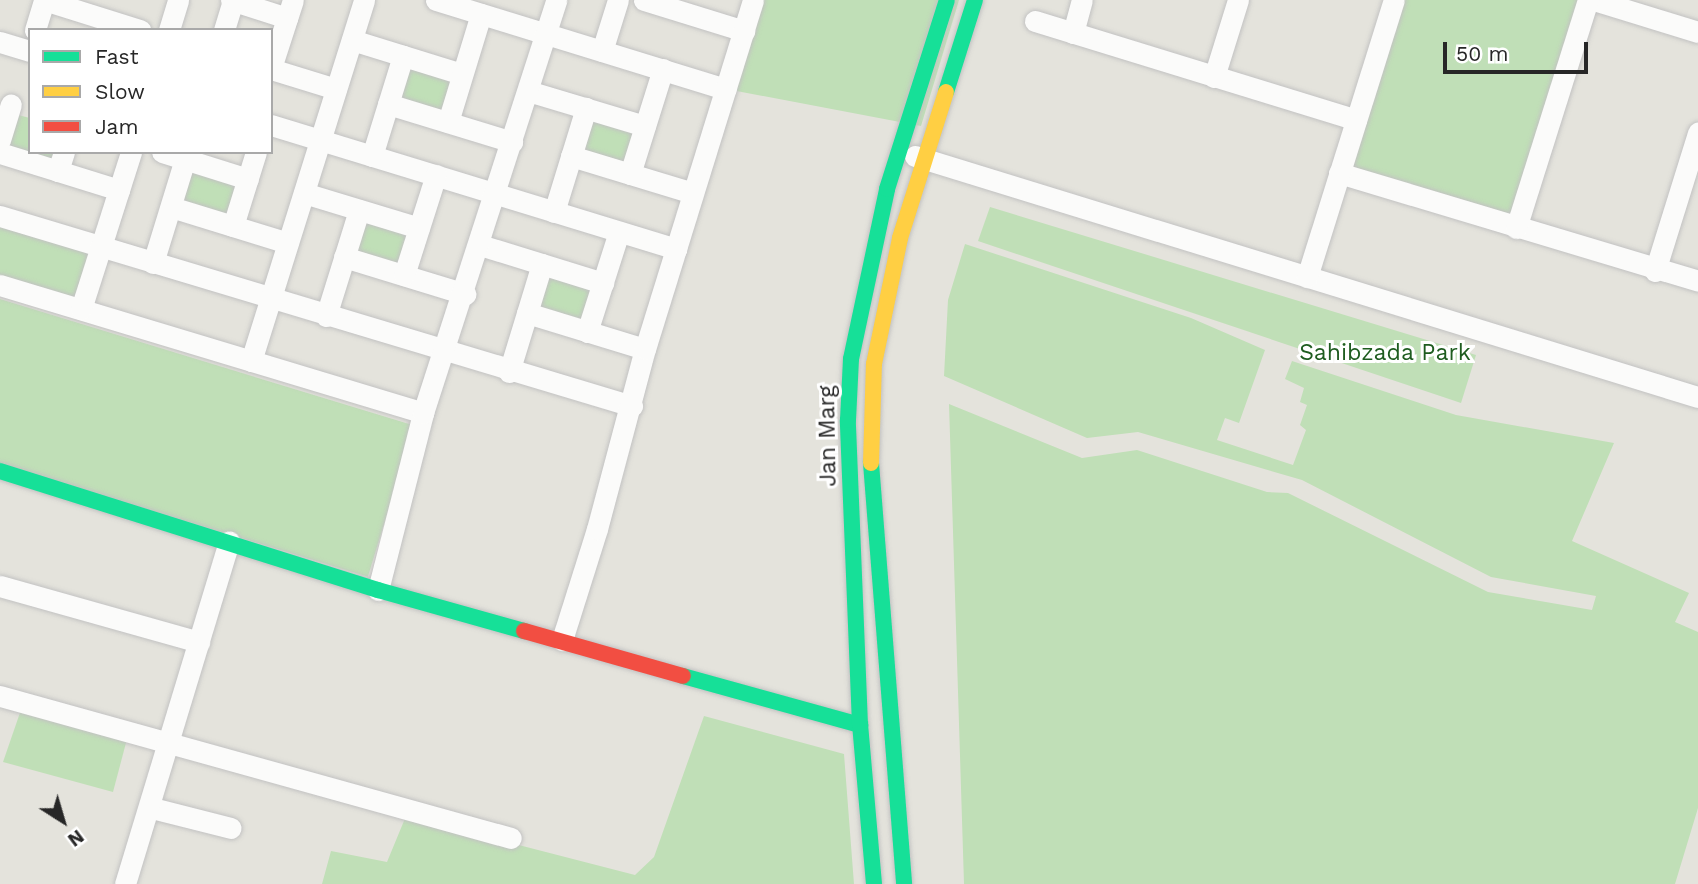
<!DOCTYPE html>
<style>
body{margin:0}
#map{position:relative;width:1698px;height:884px;overflow:hidden;background:#e4e3dc;font-family:"Work Sans",sans-serif}
div>[style]{position:absolute}
.green>*{inset:0;background:#c0dfb7;transform-origin:0 0}
.roads{filter:drop-shadow(0 0 2px #c2c2c2) drop-shadow(0 0 2px #c2c2c2)}
.street>*{height:21px;margin:-10.5px;padding:0 10.5px;transform-origin:10.5px;border-radius:10.5px;background:#fbfbfa}
.fast>*{height:16px;margin:-8px;padding:0 8px;transform-origin:8px;border-radius:8px;background:#16e098}
.slow>*{height:16px;margin:-8px;padding:0 8px;transform-origin:8px;border-radius:8px;background:#ffcf43}
.jam>*{height:16px;margin:-8px;padding:0 8px;transform-origin:8px;border-radius:8px;background:#f24e42}
span{translate:-50% -50%;white-space:nowrap;text-align:center;line-height:1.15;-webkit-text-stroke:6px #fff;paint-order:stroke}
.park-label{font-size:23px;color:#1e5c1f}
.street-label{font-size:23px;color:#272727}
.legend{position:absolute;left:28px;top:28px;width:245px;height:126px;box-sizing:border-box;background:#fff;border:2px solid #a9a9a9;margin:0;padding:9px 12px;list-style:none;font-size:21px;color:#272727}
.legend li{display:flex;align-items:center;gap:14px;height:35px}
.legend b{width:35px;border:2px solid #a9a9a9}
.north{position:absolute;left:28px;top:786px;width:70px;height:70px;-webkit-text-stroke:5px #fff;paint-order:stroke;rotate:143deg;font-size:19px;font-weight:700;line-height:28px;text-align:center;color:#272727}
.north::after{content:'';display:block;margin:auto;width:24px;height:32px;background:#272727;clip-path:polygon(50% 0,100% 100%,50% 72%,0 100%)}
.scale{position:absolute;left:1443px;top:42px;width:145px;height:32px;box-sizing:border-box;border:4px solid #272727;border-top:0;padding-left:9px;font-size:21px;line-height:24px;white-space:nowrap;color:#272727;-webkit-text-stroke:5px #fff;paint-order:stroke}
</style>
<div id="map">
<div class="green">
<div style="clip-path:polygon(751px 0,959px 0,921px 126px,726px 89px)"></div>
<div style="clip-path:polygon(1394px 0,1588px 0,1516px 228px,1339px 173px)"></div>
<div style="left:408px;top:63px;width:50px;height:38px;rotate:17deg"></div>
<div style="clip-path:polygon(14px 114px,30px 118px,30px 152px,57px 152px,53px 163px,5px 147px)"></div>
<div style="left:590px;top:115px;width:50px;height:38px;rotate:17deg"></div>
<div style="left:190px;top:168px;width:53px;height:36px;rotate:17deg"></div>
<div style="clip-path:polygon(990px 207px,1476px 355px,1461px 403px,978px 241px)"></div>
<div style="clip-path:polygon(0 216px,101px 247px,81px 309px,0 285px)"></div>
<div style="left:364px;top:218px;width:50px;height:36px;rotate:16deg"></div>
<div style="clip-path:polygon(965px 244px,1191px 318px,1265px 350px,1239px 423px,1225px 418px,1217px 440px,1293px 465px,1306px 430px,1300px 425px,1307px 405px,1300px 402px,1304px 388px,1285px 379px,1292px 361px,1456px 415px,1614px 443px,1572px 541px,1689px 593px,1675px 622px,1698px 632px,1698px 808px,1675px 884px,964px 884px,949px 404px,1082px 458px,1137px 450px,1267px 492px,1288px 493px,1488px 592px,1592px 610px,1596px 596px,1491px 577px,1302px 480px,1138px 432px,1087px 438px,944px 376px,948px 300px)"></div>
<div style="left:547px;top:273px;width:51px;height:37px;rotate:16deg"></div>
<div style="left:0;top:299px;width:433px;height:158px;rotate:17deg"></div>
<div style="clip-path:polygon(23px 704px,127px 739px,113px 792px,3px 762px)"></div>
<div style="clip-path:polygon(704px 716px,844px 754px,854px 884px,322px 884px,331px 851px,387px 862px,406px 816px,635px 875px,654px 857px)"></div>
</div>
<div class="roads">
<div class="street">
<div style="left:44px;top:0;width:101px;rotate:17.4deg"></div>
<div style="left:231px;top:0;width:59px;rotate:17.8deg"></div>
<div style="left:436px;top:0;width:303px;rotate:17.1deg"></div>
<div style="left:644px;top:0;width:105px;rotate:17.2deg"></div>
<div style="left:1594px;top:0;width:109px;rotate:17.1deg"></div>
<div style="left:1035px;top:21px;width:336px;rotate:17.1deg"></div>
<div style="left:35px;top:30px;width:31px;rotate:-73deg"></div>
<div style="left:169px;top:30px;width:31px;rotate:-73deg"></div>
<div style="left:224px;top:30px;width:30px;rotate:-73deg"></div>
<div style="left:1073px;top:33px;width:34px;rotate:-75deg"></div>
<div style="left:352px;top:40px;width:115px;rotate:17.2deg"></div>
<div style="left:0;top:42px;width:31px;rotate:17deg"></div>
<div style="left:602px;top:51px;width:53px;rotate:-72.6deg"></div>
<div style="left:271px;top:68px;width:71px;rotate:-72.1deg"></div>
<div style="left:271px;top:69px;width:68px;rotate:17.1deg"></div>
<div style="left:1214px;top:77px;width:81px;rotate:-72.7deg"></div>
<div style="left:528px;top:91px;width:122px;rotate:16.7deg"></div>
<div style="left:388px;top:104px;width:130px;rotate:17deg"></div>
<div style="left:448px;top:122px;width:113px;rotate:-73deg"></div>
<div style="left:271px;top:125px;width:424px;rotate:17deg"></div>
<div style="left:0;top:140px;width:37px;rotate:-73deg"></div>
<div style="left:64px;top:152px;width:20px;rotate:108deg"></div>
<div style="left:58px;top:171px;width:64px;rotate:17.3deg"></div>
<div style="left:162px;top:152px;width:90px;rotate:17.4deg"></div>
<div style="left:0;top:153px;width:61px;rotate:17.2deg"></div>
<div style="left:372px;top:156px;width:105px;rotate:-72.8deg"></div>
<div style="left:571px;top:156px;width:127px;rotate:16.9deg"></div>
<div style="left:915px;top:156px;width:819px;rotate:17.11deg"></div>
<div style="left:1339px;top:173px;width:375px;rotate:16.7deg"></div>
<div style="left:630px;top:174px;width:110px;rotate:-72.6deg"></div>
<div style="left:304px;top:193px;width:120px;rotate:16.9deg"></div>
<div style="left:171px;top:207px;width:122px;rotate:17.1deg"></div>
<div style="left:554px;top:212px;width:109px;rotate:-72.9deg"></div>
<div style="left:0;top:216px;width:660px;rotate:16.73deg"></div>
<div style="left:233px;top:226px;width:77px;rotate:-72.7deg"></div>
<div style="left:1516px;top:228px;width:239px;rotate:-72.5deg"></div>
<div style="left:480px;top:245px;width:129px;rotate:17.2deg"></div>
<div style="left:344px;top:257px;width:127px;rotate:17deg"></div>
<div style="left:153px;top:263px;width:109px;rotate:-72.9deg"></div>
<div style="left:1655px;top:271px;width:145px;rotate:-72.7deg"></div>
<div style="left:404px;top:275px;width:105px;rotate:-72.3deg"></div>
<div style="left:1307px;top:277px;width:290px;rotate:-72.6deg"></div>
<div style="left:0;top:285px;width:442px;rotate:16.8deg"></div>
<div style="left:81px;top:309px;width:165px;rotate:-72.3deg"></div>
<div style="left:527px;top:313px;width:123px;rotate:17deg"></div>
<div style="left:326px;top:316px;width:111px;rotate:-72.7deg"></div>
<div style="left:587px;top:332px;width:105px;rotate:-72.3deg"></div>
<div style="left:251px;top:361px;width:378px;rotate:-72.6deg"></div>
<div style="left:509px;top:372px;width:113px;rotate:-73deg"></div>
<div style="left:0;top:586px;width:207px;rotate:15.7deg"></div>
<div style="left:378px;top:590px;width:183px;rotate:-75.7deg"></div>
<div style="left:423px;top:413px;width:434px;rotate:-72.1deg"></div>
<div style="left:562px;top:640px;width:116px;rotate:-72.5deg"></div>
<div style="left:597px;top:529px;width:186px;rotate:-75.1deg"></div>
<div style="left:645px;top:349px;width:365px;rotate:-72.8deg"></div>
<div style="left:0;top:696px;width:530px;rotate:15.53deg"></div>
<div style="left:152px;top:808px;width:81px;rotate:14.2deg"></div>
<div style="left:125px;top:884px;width:358px;rotate:-73.1deg"></div>
</div>
<div class="fast">
<div style="left:946px;top:92px;width:96px;rotate:-72.5deg"></div>
<div style="left:871px;top:463px;width:422px;rotate:85.5deg"></div>
<div style="left:0;top:471px;width:396px;rotate:17.5deg"></div>
<div style="left:378px;top:590px;width:152px;rotate:15.7deg"></div>
<div style="left:683px;top:676px;width:184px;rotate:15.5deg"></div>
<div style="left:874px;top:884px;width:160px;rotate:-95deg"></div>
<div style="left:860px;top:725px;width:305px;rotate:-92.3deg"></div>
<div style="left:848px;top:420px;width:61px;rotate:-87.2deg"></div>
<div style="left:851px;top:359px;width:174px;rotate:-78deg"></div>
<div style="left:887px;top:189px;width:198px;rotate:-72.4deg"></div>
</div>
<div class="slow">
<div style="left:871px;top:463px;width:99px;rotate:-88.3deg"></div>
<div style="left:874px;top:364px;width:129px;rotate:-78.3deg"></div>
<div style="left:900px;top:238px;width:153px;rotate:-72.5deg"></div>
</div>
<div class="jam">
<div style="left:524px;top:631px;width:165px;rotate:15.8deg"></div>
</div>
</div>
<div class="park-label">
<span style="left:1385px;top:353px">Sahibzada Park</span>
</div>
<div class="street-label">
<span style="left:828px;top:436px;rotate:-91deg">Jan Marg</span>
</div>
<ul class="legend">
<li><b style="height:9px;background:#16e098"></b>Fast</li>
<li><b style="height:9px;background:#ffcf43"></b>Slow</li>
<li><b style="height:9px;background:#f24e42"></b>Jam</li>
</ul>
<div class="north">N</div>
<div class="scale">50 m</div>
</div>
